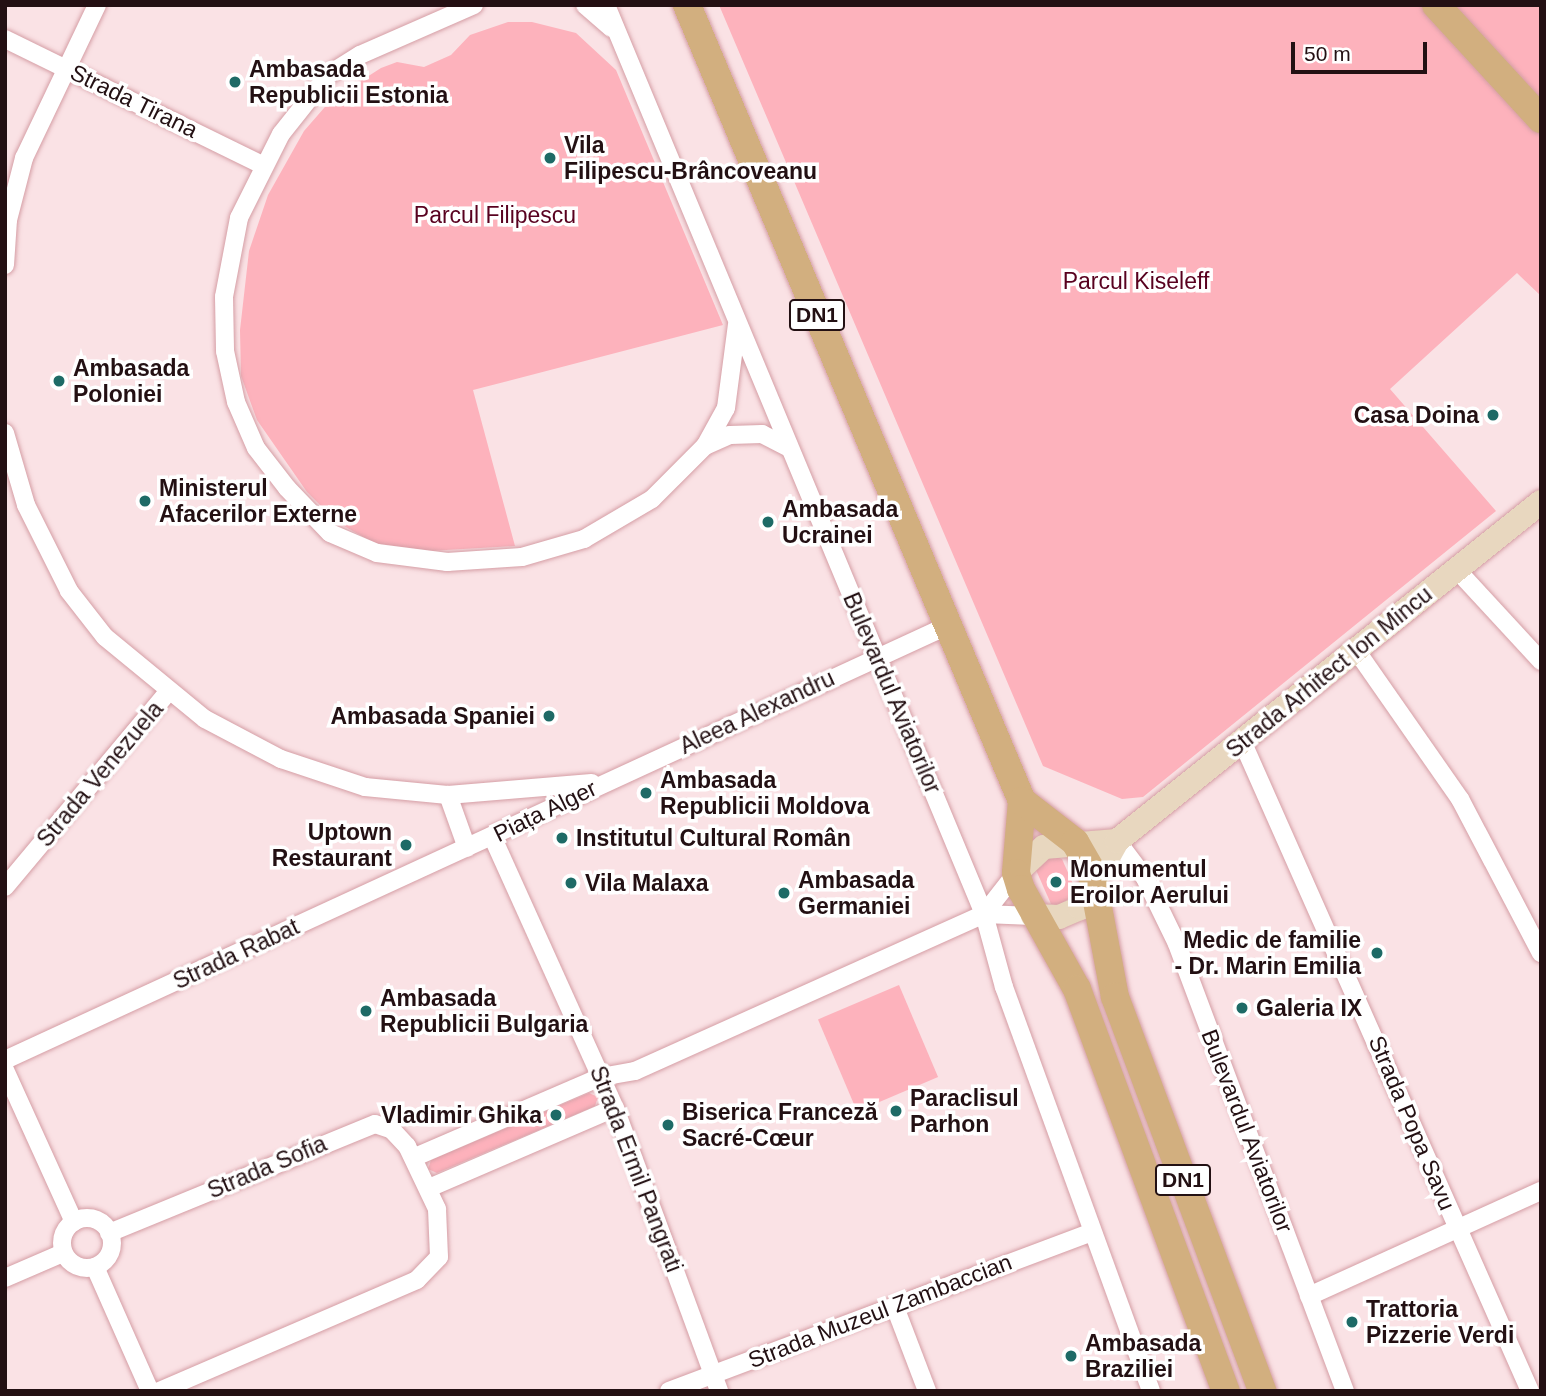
<!DOCTYPE html>
<meta charset="utf-8">
<style>
body{margin:0}
#map{position:relative;width:1546px;height:1396px;overflow:hidden;background:#fae2e5;font-family:Helvetica,sans-serif}
div>[style]{position:absolute}
.green>*{inset:0;background:#fdb2bc;transform-origin:0 0}
.roads{filter:drop-shadow(0 0 2px #d59ea5) drop-shadow(0 0 2px #d59ea5)}
.street>*{height:18px;margin:-9px;padding:0 9px;transform-origin:9px;border-radius:9px;background:#fff}
.street>.ring{margin:-9px;padding:0;box-sizing:content-box;background:none;border:18px solid #fff;border-radius:50%}
.secondary>*{height:24px;margin:-12px;padding:0 12px;transform-origin:12px;border-radius:12px;background:#e8d7bf}
.primary>*{height:28px;margin:-14px;padding:0 14px;transform-origin:14px;border-radius:14px;background:#d2af7f}
.dots>*{width:19px;height:19px;translate:-50% -50%;box-sizing:border-box;border:4px solid #fff;border-radius:50%}
span{translate:-50% -50%;white-space:nowrap;text-align:center;line-height:1.15;-webkit-text-stroke:7px #fff;paint-order:stroke}
.shield-label span{padding:2px 5px;background:#fff;border:2px solid;border-radius:5px;-webkit-text-stroke-width:0}
.shield-label{font-size:21px;color:#231013;font-weight:700}
.poi-label{font-size:23px;color:#231013;font-weight:700}
.left{translate:0 -50%;text-align:left}
.right{translate:-100% -50%;text-align:right}
.street-label{font-size:23px;color:#231013}
.park-label{font-size:23px;color:#58011f}
.frame{position:absolute;inset:0;border:7px solid #231013;pointer-events:none}
.scale{position:absolute;left:1291px;top:42px;width:136px;height:32px;box-sizing:border-box;border:4px solid #231013;border-top:0;padding-left:9px;font-size:21px;line-height:24px;white-space:nowrap;color:#231013;-webkit-text-stroke:5px #fff;paint-order:stroke}
</style>
<div id="map">
<div class="green">
<div style="clip-path:polygon(719px 5px,1541px 5px,1541px 296px,1517px 273px,1390px 389px,1496px 511px,1143px 797px,1122px 799px,1043px 766px)"></div>
<div style="clip-path:polygon(508px 22px,532px 22px,576px 33px,616px 70px,723px 325px,473px 390px,515px 546px,429px 551px,374px 543px,337px 522px,307px 492px,257px 420px,241px 376px,240px 330px,249px 251px,268px 195px,304px 131px,331px 100px,381px 68px,397px 62px,424px 67px,451px 55px,470px 35px)"></div>
<div style="clip-path:polygon(1054px 856px,1062px 859px,1077px 893px,1058px 906px,1051px 904px,1036px 870px,1039px 863px)"></div>
<div style="left:899px;top:985px;width:100px;height:88px;rotate:67deg"></div>
<div style="clip-path:polygon(589px 1093px,598px 1097px,595px 1106px,437px 1173px,428px 1169px,431px 1160px)"></div>
</div>
<div class="roads">
<div class="street">
<div style="left:474px;top:5px;width:124px;rotate:156.3deg"></div>
<div style="left:360px;top:55px;width:38px;rotate:148deg"></div>
<div style="left:328px;top:75px;width:75px;rotate:128.5deg"></div>
<div style="left:281px;top:134px;width:94px;rotate:116.6deg"></div>
<div style="left:239px;top:218px;width:80px;rotate:100.8deg"></div>
<div style="left:224px;top:297px;width:54px;rotate:88.9deg"></div>
<div style="left:225px;top:351px;width:52px;rotate:77.8deg"></div>
<div style="left:236px;top:402px;width:50px;rotate:66.5deg"></div>
<div style="left:256px;top:448px;width:51px;rotate:52.2deg"></div>
<div style="left:287px;top:488px;width:62px;rotate:46.3deg"></div>
<div style="left:330px;top:533px;width:51px;rotate:23.1deg"></div>
<div style="left:377px;top:553px;width:71px;rotate:7.3deg"></div>
<div style="left:447px;top:562px;width:75px;rotate:-3.8deg"></div>
<div style="left:522px;top:557px;width:65px;rotate:-16.2deg"></div>
<div style="left:584px;top:539px;width:79px;rotate:-30.5deg"></div>
<div style="left:652px;top:499px;width:75px;rotate:-45deg"></div>
<div style="left:705px;top:446px;width:43px;rotate:-61.1deg"></div>
<div style="left:726px;top:408px;width:84px;rotate:-82.5deg"></div>
<div style="left:585px;top:5px;width:35px;rotate:41deg"></div>
<div style="left:606px;top:5px;width:984px;rotate:67.42deg"></div>
<div style="left:984px;top:914px;width:76px;rotate:74.7deg"></div>
<div style="left:1004px;top:987px;width:430px;rotate:70deg"></div>
<div style="left:5px;top:39px;width:286px;rotate:26.1deg"></div>
<div style="left:5px;top:265px;width:45px;rotate:-86.2deg"></div>
<div style="left:8px;top:220px;width:64px;rotate:-75.5deg"></div>
<div style="left:24px;top:158px;width:170px;rotate:-64.5deg"></div>
<div style="left:5px;top:433px;width:75px;rotate:73.7deg"></div>
<div style="left:26px;top:505px;width:96px;rotate:63.4deg"></div>
<div style="left:69px;top:591px;width:58px;rotate:52deg"></div>
<div style="left:105px;top:637px;width:129px;rotate:39.4deg"></div>
<div style="left:205px;top:719px;width:86px;rotate:27.8deg"></div>
<div style="left:281px;top:759px;width:89px;rotate:18.4deg"></div>
<div style="left:365px;top:787px;width:83px;rotate:5.5deg"></div>
<div style="left:448px;top:795px;width:144px;rotate:-4.8deg"></div>
<div style="left:705px;top:446px;width:27px;rotate:-24deg"></div>
<div style="left:730px;top:435px;width:32px;rotate:-2deg"></div>
<div style="left:762px;top:434px;width:30px;rotate:27deg"></div>
<div style="left:1457px;top:570px;width:124px;rotate:47.3deg"></div>
<div style="left:1356px;top:650px;width:182px;rotate:55.1deg"></div>
<div style="left:1460px;top:799px;width:174px;rotate:62.3deg"></div>
<div style="left:1242px;top:741px;width:711px;rotate:66.1deg"></div>
<div style="left:448px;top:795px;width:56px;rotate:70.3deg"></div>
<div style="left:492px;top:836px;width:299px;rotate:65.7deg"></div>
<div style="left:615px;top:1108px;width:302px;rotate:69.8deg"></div>
<div style="left:1117px;top:841px;width:46px;rotate:52.9deg"></div>
<div style="left:1145px;top:878px;width:73px;rotate:64.1deg"></div>
<div style="left:1177px;top:944px;width:478px;rotate:69.4deg"></div>
<div style="left:5px;top:887px;width:254px;rotate:-50.1deg"></div>
<div style="left:984px;top:914px;width:52px;rotate:-52deg"></div>
<div style="left:5px;top:1060px;width:1037px;rotate:-24.74deg"></div>
<div style="left:5px;top:1070px;width:167px;rotate:65.6deg"></div>
<div style="left:415px;top:1157px;width:202px;rotate:-23.3deg"></div>
<div style="left:601px;top:1077px;width:35px;rotate:-10deg"></div>
<div style="left:635px;top:1071px;width:383px;rotate:-24.2deg"></div>
<div style="left:984px;top:914px;width:49px;rotate:2.3deg"></div>
<div style="left:429px;top:1188px;width:202px;rotate:-23.3deg"></div>
<div class="ring" style="left:62px;top:1218px;width:32px;height:32px"></div>
<div style="left:109px;top:1233px;width:287px;rotate:-22.3deg"></div>
<div style="left:375px;top:1124px;width:18px;rotate:19deg"></div>
<div style="left:392px;top:1130px;width:22px;rotate:47deg"></div>
<div style="left:407px;top:1146px;width:70px;rotate:64.5deg"></div>
<div style="left:437px;top:1209px;width:48px;rotate:87.6deg"></div>
<div style="left:439px;top:1257px;width:32px;rotate:134deg"></div>
<div style="left:417px;top:1280px;width:281px;rotate:156.7deg"></div>
<div style="left:95px;top:1267px;width:136px;rotate:66.1deg"></div>
<div style="left:5px;top:1278px;width:63px;rotate:-23.3deg"></div>
<div style="left:1309px;top:1296px;width:255px;rotate:-24.4deg"></div>
<div style="left:895px;top:1307px;width:90px;rotate:69.1deg"></div>
<div style="left:669px;top:1391px;width:451px;rotate:-20.6deg"></div>
</div>
<div class="secondary">
<div style="left:1016px;top:873px;width:38px;rotate:-43deg"></div>
<div style="left:1044px;top:847px;width:73px;rotate:-4.7deg"></div>
<div style="left:1033px;top:916px;width:26px;rotate:2deg"></div>
<div style="left:1059px;top:917px;width:23px;rotate:-23deg"></div>
<div style="left:1080px;top:908px;width:77px;rotate:-61.1deg"></div>
<div style="left:1117px;top:841px;width:543px;rotate:-38.64deg"></div>
</div>
<div class="primary">
<div style="left:687px;top:5px;width:864px;rotate:67.18deg"></div>
<div style="left:1022px;top:801px;width:72px;rotate:94.8deg"></div>
<div style="left:1016px;top:873px;width:17px;rotate:73deg"></div>
<div style="left:1021px;top:889px;width:115px;rotate:60.8deg"></div>
<div style="left:1077px;top:989px;width:429px;rotate:69.7deg"></div>
<div style="left:1436px;top:5px;width:155px;rotate:47.4deg"></div>
<div style="left:1022px;top:801px;width:67px;rotate:37.7deg"></div>
<div style="left:1075px;top:842px;width:32px;rotate:60deg"></div>
<div style="left:1091px;top:870px;width:129px;rotate:79.3deg"></div>
<div style="left:1115px;top:997px;width:421px;rotate:69.5deg"></div>
</div>
</div>
<div class="dots">
<div style="left:235px;top:82px;background:#1e6a66"></div>
<div style="left:550px;top:158px;background:#1e6a66"></div>
<div style="left:59px;top:381px;background:#1e6a66"></div>
<div style="left:1493px;top:415px;background:#1e6a66"></div>
<div style="left:145px;top:501px;background:#1e6a66"></div>
<div style="left:768px;top:522px;background:#1e6a66"></div>
<div style="left:549px;top:716px;background:#1e6a66"></div>
<div style="left:646px;top:793px;background:#1e6a66"></div>
<div style="left:562px;top:838px;background:#1e6a66"></div>
<div style="left:406px;top:845px;background:#1e6a66"></div>
<div style="left:1056px;top:882px;background:#1e6a66"></div>
<div style="left:571px;top:883px;background:#1e6a66"></div>
<div style="left:784px;top:893px;background:#1e6a66"></div>
<div style="left:1377px;top:953px;background:#1e6a66"></div>
<div style="left:1242px;top:1008px;background:#1e6a66"></div>
<div style="left:366px;top:1011px;background:#1e6a66"></div>
<div style="left:896px;top:1111px;background:#1e6a66"></div>
<div style="left:556px;top:1115px;background:#1e6a66"></div>
<div style="left:668px;top:1125px;background:#1e6a66"></div>
<div style="left:1352px;top:1322px;background:#1e6a66"></div>
<div style="left:1071px;top:1356px;background:#1e6a66"></div>
</div>
<div class="shield-label">
<span style="left:817px;top:315px">DN1</span>
<span style="left:1183px;top:1180px">DN1</span>
</div>
<div class="poi-label">
<span class="left" style="left:249px;top:82px">Ambasada<br>Republicii Estonia</span>
<span class="left" style="left:564px;top:158px">Vila<br>Filipescu-Brâncoveanu</span>
<span class="left" style="left:73px;top:381px">Ambasada<br>Poloniei</span>
<span class="right" style="left:1479px;top:415px">Casa Doina</span>
<span class="left" style="left:159px;top:501px">Ministerul<br>Afacerilor Externe</span>
<span class="left" style="left:782px;top:522px">Ambasada<br>Ucrainei</span>
<span class="right" style="left:535px;top:716px">Ambasada Spaniei</span>
<span class="left" style="left:660px;top:793px">Ambasada<br>Republicii Moldova</span>
<span class="right" style="left:392px;top:845px">Uptown<br>Restaurant</span>
<span class="left" style="left:576px;top:838px">Institutul Cultural Român</span>
<span class="left" style="left:1070px;top:882px">Monumentul<br>Eroilor Aerului</span>
<span class="left" style="left:798px;top:893px">Ambasada<br>Germaniei</span>
<span class="left" style="left:585px;top:883px">Vila Malaxa</span>
<span class="right" style="left:1361px;top:953px">Medic de familie<br>- Dr. Marin Emilia</span>
<span class="left" style="left:380px;top:1011px">Ambasada<br>Republicii Bulgaria</span>
<span class="left" style="left:1256px;top:1008px">Galeria IX</span>
<span class="left" style="left:910px;top:1111px">Paraclisul<br>Parhon</span>
<span class="left" style="left:682px;top:1125px">Biserica Franceză<br>Sacré-Cœur</span>
<span class="right" style="left:542px;top:1115px">Vladimir Ghika</span>
<span class="left" style="left:1366px;top:1322px">Trattoria<br>Pizzerie Verdi</span>
<span class="left" style="left:1085px;top:1356px">Ambasada<br>Braziliei</span>
</div>
<div class="street-label">
<span style="left:134px;top:101px;rotate:26deg">Strada Tirana</span>
<span style="left:1329px;top:672px;rotate:-39deg">Strada Arhitect Ion Mincu</span>
<span style="left:892px;top:693px;rotate:67deg">Bulevardul Aviatorilor</span>
<span style="left:757px;top:712px;rotate:-25deg">Aleea Alexandru</span>
<span style="left:100px;top:774px;rotate:-50deg">Strada Venezuela</span>
<span style="left:545px;top:811px;rotate:-26deg">Piața Alger</span>
<span style="left:236px;top:954px;rotate:-25deg">Strada Rabat</span>
<span style="left:1412px;top:1123px;rotate:67deg">Strada Popa Savu</span>
<span style="left:1247px;top:1131px;rotate:69deg">Bulevardul Aviatorilor</span>
<span style="left:267px;top:1167px;rotate:-23deg">Strada Sofia</span>
<span style="left:636px;top:1169px;rotate:69deg">Strada Ermil Pangrati</span>
<span style="left:880px;top:1311px;rotate:-21deg">Strada Muzeul Zambaccian</span>
</div>
<div class="park-label">
<span style="left:495px;top:215px">Parcul Filipescu</span>
<span style="left:1136px;top:281px">Parcul Kiseleff</span>
</div>
<div class="frame"></div>
<div class="scale">50 m</div>
</div>
